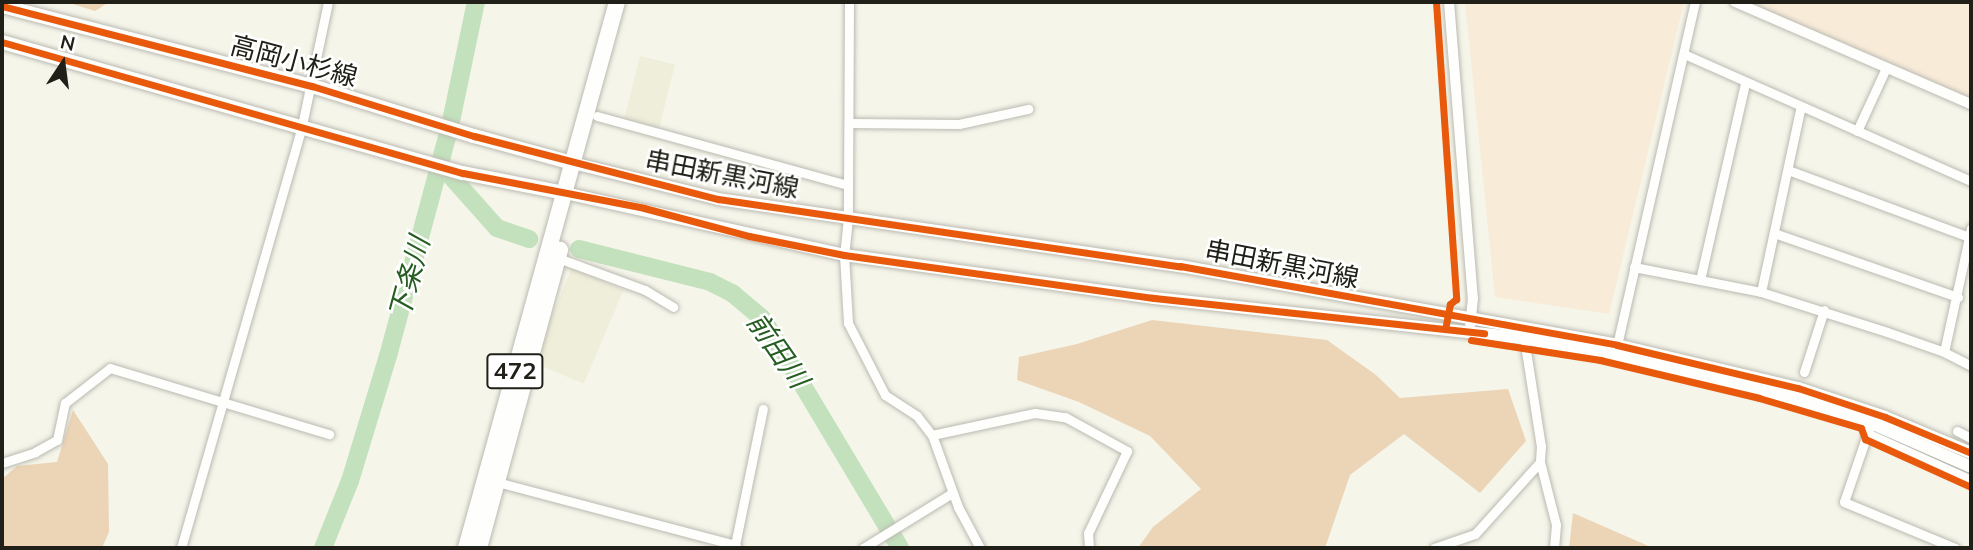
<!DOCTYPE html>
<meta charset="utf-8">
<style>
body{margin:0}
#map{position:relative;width:1973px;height:550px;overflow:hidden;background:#f5f5ea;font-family:Mulish,"Noto Sans JP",sans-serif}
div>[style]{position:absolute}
.built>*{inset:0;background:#efeeda;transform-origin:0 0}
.green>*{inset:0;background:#f8ebd8}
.forest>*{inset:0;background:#ecd4b6}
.river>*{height:18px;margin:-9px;padding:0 9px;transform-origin:9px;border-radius:9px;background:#c3e1bc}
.roads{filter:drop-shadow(0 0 2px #bbbab2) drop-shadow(0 0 2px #bbbab2)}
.minor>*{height:9px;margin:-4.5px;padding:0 4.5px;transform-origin:4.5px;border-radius:4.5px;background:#fefefc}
.tertiary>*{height:10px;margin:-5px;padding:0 5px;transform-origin:5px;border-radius:5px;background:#fefefc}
.secondary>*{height:12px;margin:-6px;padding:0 6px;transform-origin:6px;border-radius:6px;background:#fefefc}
.primary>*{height:14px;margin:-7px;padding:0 7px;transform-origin:7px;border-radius:7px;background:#fefefc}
.trunk>*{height:16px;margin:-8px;padding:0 8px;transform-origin:8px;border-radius:8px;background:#fefefc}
.cycleway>*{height:7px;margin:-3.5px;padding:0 3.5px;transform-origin:3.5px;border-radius:3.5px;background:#e8590c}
span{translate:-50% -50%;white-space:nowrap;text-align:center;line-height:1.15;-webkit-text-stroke:5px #fff;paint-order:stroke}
.shield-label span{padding:2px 5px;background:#fff;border:2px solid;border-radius:5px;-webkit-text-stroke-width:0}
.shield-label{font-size:24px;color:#202018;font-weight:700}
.street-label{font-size:26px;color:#202018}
.water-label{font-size:28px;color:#265e22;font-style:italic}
.frame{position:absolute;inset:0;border:4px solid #202018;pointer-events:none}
.north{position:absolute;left:28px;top:28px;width:70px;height:70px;-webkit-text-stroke:5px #fff;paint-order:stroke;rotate:13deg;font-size:19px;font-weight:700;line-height:28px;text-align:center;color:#202018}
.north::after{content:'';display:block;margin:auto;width:24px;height:32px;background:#202018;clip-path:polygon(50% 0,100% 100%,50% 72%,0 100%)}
</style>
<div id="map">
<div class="built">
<div style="left:640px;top:56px;width:36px;height:65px;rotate:14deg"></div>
<div style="left:572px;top:268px;width:56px;height:102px;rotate:23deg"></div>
</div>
<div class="green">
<div style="clip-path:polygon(1465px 2px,1684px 2px,1609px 314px,1495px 297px)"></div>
<div style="clip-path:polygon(1735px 2px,1971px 2px,1971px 106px)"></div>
</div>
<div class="forest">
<div style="clip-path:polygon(66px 2px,109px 2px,95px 11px)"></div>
<div style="clip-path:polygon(1152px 320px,1327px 340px,1376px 375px,1400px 398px,1508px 389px,1526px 441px,1480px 493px,1404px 434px,1350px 475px,1325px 548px,1138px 548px,1153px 527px,1201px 489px,1150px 436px,1079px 402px,1017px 380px,1019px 357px,1077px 344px)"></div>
<div style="clip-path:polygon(73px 410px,108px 464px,109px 532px,102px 548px,2px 548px,2px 479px,17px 466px,57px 462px)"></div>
<div style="clip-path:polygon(1573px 513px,1653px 548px,1569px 548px)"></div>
</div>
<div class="river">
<div style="left:440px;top:164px;width:86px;rotate:48.3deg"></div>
<div style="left:497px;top:228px;width:34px;rotate:19deg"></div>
<div style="left:579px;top:249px;width:135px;rotate:14.1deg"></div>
<div style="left:710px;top:282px;width:25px;rotate:27deg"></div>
<div style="left:732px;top:293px;width:40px;rotate:40deg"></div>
<div style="left:763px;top:319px;width:267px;rotate:59.1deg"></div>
<div style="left:323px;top:548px;width:72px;rotate:-68.1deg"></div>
<div style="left:350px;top:481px;width:131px;rotate:-73.1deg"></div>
<div style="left:388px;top:356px;width:238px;rotate:-74.9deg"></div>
<div style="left:450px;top:126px;width:127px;rotate:-78.2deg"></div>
</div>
<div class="roads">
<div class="minor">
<div style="left:849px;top:2px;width:216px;rotate:90.3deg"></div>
<div style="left:848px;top:218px;width:37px;rotate:96deg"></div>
<div style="left:844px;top:255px;width:68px;rotate:86.6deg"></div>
<div style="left:848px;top:323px;width:81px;rotate:62.8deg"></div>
<div style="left:885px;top:395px;width:38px;rotate:33deg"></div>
<div style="left:917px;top:416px;width:24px;rotate:52deg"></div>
<div style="left:932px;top:435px;width:77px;rotate:70.1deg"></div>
<div style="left:958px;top:507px;width:47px;rotate:61.8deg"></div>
<div style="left:1684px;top:54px;width:314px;rotate:23.9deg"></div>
<div style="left:597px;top:116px;width:259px;rotate:15.4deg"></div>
<div style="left:849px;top:123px;width:110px;rotate:0.5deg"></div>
<div style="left:959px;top:124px;width:71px;rotate:-12.3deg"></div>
<div style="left:1857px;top:131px;width:69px;rotate:-65.3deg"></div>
<div style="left:1788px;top:170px;width:193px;rotate:20.3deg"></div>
<div style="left:1774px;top:233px;width:195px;rotate:19.2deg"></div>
<div style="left:558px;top:258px;width:93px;rotate:20.2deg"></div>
<div style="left:645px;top:290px;width:33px;rotate:31deg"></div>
<div style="left:1634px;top:267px;width:129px;rotate:11.1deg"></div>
<div style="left:1761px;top:292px;width:132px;rotate:17.6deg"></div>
<div style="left:1887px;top:332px;width:60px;rotate:19.3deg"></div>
<div style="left:1944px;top:352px;width:30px;rotate:27deg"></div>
<div style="left:1700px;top:280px;width:202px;rotate:-77.1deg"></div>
<div style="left:1761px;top:292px;width:190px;rotate:-77.9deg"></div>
<div style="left:1524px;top:338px;width:109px;rotate:81.1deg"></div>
<div style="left:1541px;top:446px;width:16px;rotate:94deg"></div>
<div style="left:1540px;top:462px;width:65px;rotate:75.7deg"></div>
<div style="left:1556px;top:525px;width:23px;rotate:95deg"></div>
<div style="left:1617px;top:345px;width:352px;rotate:-77.2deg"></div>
<div style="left:1944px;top:352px;width:127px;rotate:-77.7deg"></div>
<div style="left:1804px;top:372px;width:65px;rotate:-72.1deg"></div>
<div style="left:1871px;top:423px;width:83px;rotate:108.9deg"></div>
<div style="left:1844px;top:502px;width:120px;rotate:22.5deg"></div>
<div style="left:1957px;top:431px;width:16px;rotate:27deg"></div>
<div style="left:1867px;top:433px;width:114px;rotate:24.3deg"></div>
<div style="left:932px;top:435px;width:105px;rotate:-12.1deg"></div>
<div style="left:1035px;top:413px;width:30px;rotate:8deg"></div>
<div style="left:1065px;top:417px;width:71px;rotate:28.7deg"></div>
<div style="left:1127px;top:451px;width:91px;rotate:115.4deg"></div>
<div style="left:1088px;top:533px;width:15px;rotate:86deg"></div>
<div style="left:2px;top:463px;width:35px;rotate:-18deg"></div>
<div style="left:35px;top:452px;width:25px;rotate:-29deg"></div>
<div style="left:57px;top:440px;width:38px;rotate:-78deg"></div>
<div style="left:65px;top:403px;width:57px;rotate:-37.9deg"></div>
<div style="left:110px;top:368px;width:229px;rotate:16.8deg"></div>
<div style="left:497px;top:482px;width:246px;rotate:14.8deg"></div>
<div style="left:735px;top:545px;width:4px;rotate:56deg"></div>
<div style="left:735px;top:545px;width:139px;rotate:-78.4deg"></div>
<div style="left:181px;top:548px;width:435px;rotate:-74deg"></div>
<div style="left:301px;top:130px;width:131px;rotate:-78.1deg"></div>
<div style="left:863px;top:548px;width:105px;rotate:-31.7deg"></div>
<div style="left:1434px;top:548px;width:43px;rotate:-18.9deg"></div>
<div style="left:1475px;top:534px;width:97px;rotate:-47.9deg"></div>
</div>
<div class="tertiary">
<div style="left:1449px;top:2px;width:297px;rotate:85.4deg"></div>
<div style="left:1473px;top:298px;width:27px;rotate:96deg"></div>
<div style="left:1735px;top:2px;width:257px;rotate:23.4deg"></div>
</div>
<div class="secondary">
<div style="left:573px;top:163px;width:149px;rotate:13.9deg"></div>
<div style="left:718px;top:199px;width:467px;rotate:8.3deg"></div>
<div style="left:1180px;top:266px;width:444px;rotate:10.2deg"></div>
<div style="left:1617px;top:345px;width:186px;rotate:13.4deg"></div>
<div style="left:1798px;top:388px;width:92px;rotate:18.4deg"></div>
<div style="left:1885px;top:417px;width:93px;rotate:22.7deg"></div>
<div style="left:565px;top:193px;width:286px;rotate:12.5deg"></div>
<div style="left:844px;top:255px;width:313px;rotate:7.9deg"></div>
<div style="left:1154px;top:298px;width:372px;rotate:6.2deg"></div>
<div style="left:1524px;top:338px;width:113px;rotate:11.2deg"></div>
<div style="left:1635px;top:360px;width:165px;rotate:13.7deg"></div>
<div style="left:1795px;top:399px;width:80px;rotate:17.5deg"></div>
<div style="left:1871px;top:423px;width:109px;rotate:23.7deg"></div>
</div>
<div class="primary">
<div style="left:2px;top:6px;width:320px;rotate:14.5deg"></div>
<div style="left:312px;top:86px;width:170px;rotate:17.2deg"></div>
<div style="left:474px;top:136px;width:103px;rotate:15.3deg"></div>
<div style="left:2px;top:42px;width:479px;rotate:15.9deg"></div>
<div style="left:463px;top:173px;width:104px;rotate:11.1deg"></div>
</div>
<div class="trunk">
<div style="left:466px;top:548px;width:566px;rotate:-74.54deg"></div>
<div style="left:479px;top:548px;width:309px;rotate:-74.8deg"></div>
</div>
</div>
<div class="cycleway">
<div style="left:1436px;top:2px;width:298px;rotate:86.1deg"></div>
<div style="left:1456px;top:299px;width:8px;rotate:140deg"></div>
<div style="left:1450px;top:304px;width:21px;rotate:101deg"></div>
<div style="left:2px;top:6px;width:320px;rotate:14.5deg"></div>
<div style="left:312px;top:86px;width:170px;rotate:17.2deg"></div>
<div style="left:474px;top:136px;width:252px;rotate:14.5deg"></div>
<div style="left:718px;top:199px;width:467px;rotate:8.3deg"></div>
<div style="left:1180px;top:266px;width:444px;rotate:10.2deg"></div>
<div style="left:1617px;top:345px;width:186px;rotate:13.4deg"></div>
<div style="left:1798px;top:388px;width:92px;rotate:18.4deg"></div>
<div style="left:1885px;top:417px;width:93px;rotate:22.7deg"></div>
<div style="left:2px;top:42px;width:479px;rotate:15.9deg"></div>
<div style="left:463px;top:173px;width:184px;rotate:10.9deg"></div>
<div style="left:644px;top:208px;width:109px;rotate:14.9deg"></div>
<div style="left:749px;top:236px;width:97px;rotate:11.3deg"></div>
<div style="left:844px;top:255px;width:313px;rotate:7.9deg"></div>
<div style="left:1154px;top:298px;width:332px;rotate:6.1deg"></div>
<div style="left:1471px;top:340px;width:131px;rotate:8.8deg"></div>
<div style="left:1600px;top:360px;width:163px;rotate:13.4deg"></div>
<div style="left:1759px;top:398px;width:106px;rotate:16.4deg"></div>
<div style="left:1861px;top:428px;width:12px;rotate:70deg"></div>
<div style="left:1865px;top:439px;width:116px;rotate:24.4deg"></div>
</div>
<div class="shield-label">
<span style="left:515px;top:371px">472</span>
</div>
<div class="street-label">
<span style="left:294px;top:61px;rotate:15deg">高岡小杉線</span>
<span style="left:722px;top:174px;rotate:11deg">串田新黒河線</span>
<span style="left:1282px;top:264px;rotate:11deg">串田新黒河線</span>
</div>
<div class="water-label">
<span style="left:409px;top:278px;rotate:-75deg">下条川</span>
<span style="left:778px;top:350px;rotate:55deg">前田川</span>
</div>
<div class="frame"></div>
<div class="north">N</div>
</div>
